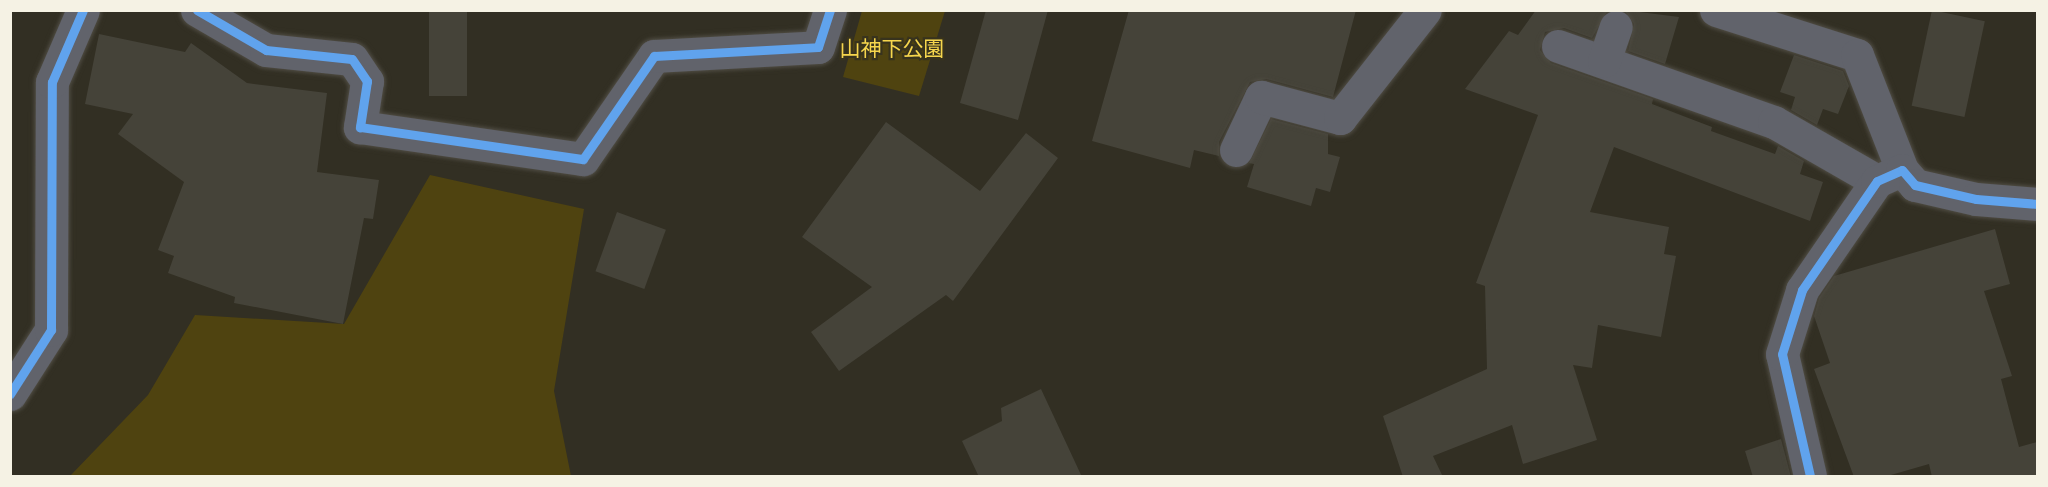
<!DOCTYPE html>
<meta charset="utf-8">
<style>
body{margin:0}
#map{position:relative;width:2048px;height:487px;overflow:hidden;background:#322f23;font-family:Figtree,"Noto Sans JP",sans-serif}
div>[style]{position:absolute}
.green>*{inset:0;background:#4f4310}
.building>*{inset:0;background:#454339;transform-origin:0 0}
.roads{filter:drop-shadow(0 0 2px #504d44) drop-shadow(0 0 2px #504d44)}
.street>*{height:33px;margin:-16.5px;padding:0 16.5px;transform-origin:16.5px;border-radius:16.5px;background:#61636b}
.cycleway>*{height:9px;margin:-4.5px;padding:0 4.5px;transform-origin:4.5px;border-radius:4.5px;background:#60a3ed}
span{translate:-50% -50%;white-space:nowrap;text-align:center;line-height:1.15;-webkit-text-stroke:4.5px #38331d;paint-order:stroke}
.park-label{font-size:21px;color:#f6d64d}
.frame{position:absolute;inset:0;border:12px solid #f5f2e4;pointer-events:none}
</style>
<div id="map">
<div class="green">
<div style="clip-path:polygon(862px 11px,945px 11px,919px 96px,843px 77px)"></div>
<div style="clip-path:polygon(430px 175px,584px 209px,554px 391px,571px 476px,70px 476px,148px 395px,195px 315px,344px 324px)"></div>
</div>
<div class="building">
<div style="left:429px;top:10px;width:38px;height:86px"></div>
<div style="clip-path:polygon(986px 10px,1048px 10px,1018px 120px,960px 103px)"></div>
<div style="clip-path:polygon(1129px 10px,1356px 10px,1333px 97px,1266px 79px,1250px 82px,1219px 142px,1219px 156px,1194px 150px,1190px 168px,1092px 141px)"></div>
<div style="clip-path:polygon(1536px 10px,1608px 10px,1592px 38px,1564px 28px,1545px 32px,1540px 50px,1551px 63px,1653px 99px,1652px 104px,1712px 127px,1711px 131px,1775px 154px,1778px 146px,1804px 161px,1800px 174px,1823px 182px,1810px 221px,1614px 147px,1590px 212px,1669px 227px,1664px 254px,1676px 256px,1661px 337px,1598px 325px,1592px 368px,1573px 365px,1597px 440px,1523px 464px,1512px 425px,1433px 456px,1443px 477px,1403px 477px,1383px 416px,1487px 369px,1485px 286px,1476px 283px,1538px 115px,1465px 89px,1509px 31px,1518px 35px)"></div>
<div style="clip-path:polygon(1624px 10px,1679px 17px,1665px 64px,1628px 51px,1634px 24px)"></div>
<div style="left:1932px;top:10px;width:54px;height:98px;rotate:12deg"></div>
<div style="clip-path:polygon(99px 34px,185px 52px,191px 43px,247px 83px,327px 93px,317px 172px,379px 180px,373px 219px,364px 218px,343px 324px,234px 303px,235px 297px,168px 273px,174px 256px,158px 250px,184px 182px,118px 134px,133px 114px,85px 104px)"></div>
<div style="clip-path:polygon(1794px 55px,1843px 71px,1849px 86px,1838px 114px,1823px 109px,1817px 125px,1791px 110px,1795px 97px,1780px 92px)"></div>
<div style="clip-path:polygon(1271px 119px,1328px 134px,1328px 154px,1340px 157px,1330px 192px,1316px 188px,1311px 206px,1247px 187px,1254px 164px,1249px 163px)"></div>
<div style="clip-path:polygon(886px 122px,980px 191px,1026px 133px,1058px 158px,953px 301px,946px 295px,839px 371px,811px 332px,872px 287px,802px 237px)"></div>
<div style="left:617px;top:212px;width:52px;height:63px;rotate:20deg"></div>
<div style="clip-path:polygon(1995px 229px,2010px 284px,1984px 291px,2012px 376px,2001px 379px,2019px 447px,2037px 442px,2037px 477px,1932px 477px,1929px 464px,1884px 477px,1854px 477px,1814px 369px,1830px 363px,1814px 316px,1819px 298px,1834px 276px)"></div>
<div style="clip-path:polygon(1041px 389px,1082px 477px,979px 477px,962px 441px,1002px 421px,1001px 408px)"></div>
<div style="clip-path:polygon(1781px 439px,1791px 477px,1753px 477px,1745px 451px)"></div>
</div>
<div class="roads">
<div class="street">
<div style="left:197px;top:10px;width:80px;rotate:30.1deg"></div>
<div style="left:266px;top:50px;width:86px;rotate:6deg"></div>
<div style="left:352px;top:59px;width:27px;rotate:56deg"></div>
<div style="left:367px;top:81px;width:47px;rotate:98.7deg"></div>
<div style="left:360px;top:127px;width:225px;rotate:8.2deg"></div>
<div style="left:583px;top:159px;width:125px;rotate:-55.4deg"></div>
<div style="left:654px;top:56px;width:164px;rotate:-3.1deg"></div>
<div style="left:818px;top:47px;width:39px;rotate:-72deg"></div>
<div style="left:1716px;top:10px;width:148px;rotate:17.7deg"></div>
<div style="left:1857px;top:55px;width:123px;rotate:68.6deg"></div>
<div style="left:1558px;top:46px;width:229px;rotate:19.4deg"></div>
<div style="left:1774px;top:122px;width:119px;rotate:29.8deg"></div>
<div style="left:1604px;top:61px;width:36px;rotate:-71deg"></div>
<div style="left:1236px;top:150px;width:59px;rotate:-64.7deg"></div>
<div style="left:1261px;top:97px;width:82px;rotate:14.9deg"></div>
<div style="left:1340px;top:118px;width:137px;rotate:-51.8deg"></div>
<div style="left:10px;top:394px;width:76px;rotate:-57.4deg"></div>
<div style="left:51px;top:330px;width:248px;rotate:-89.8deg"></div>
<div style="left:52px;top:82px;width:78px;rotate:-66.7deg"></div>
<div style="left:1810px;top:476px;width:125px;rotate:-102.9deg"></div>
<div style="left:1782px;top:354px;width:67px;rotate:-72.6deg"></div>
<div style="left:1802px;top:290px;width:132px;rotate:-55.5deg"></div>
<div style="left:1877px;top:181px;width:27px;rotate:-24deg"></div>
<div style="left:1902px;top:170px;width:20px;rotate:49deg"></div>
<div style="left:1915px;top:185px;width:63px;rotate:12.9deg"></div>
<div style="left:1976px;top:199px;width:62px;rotate:4.6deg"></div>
</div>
</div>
<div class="cycleway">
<div style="left:197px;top:10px;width:80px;rotate:30.1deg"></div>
<div style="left:266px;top:50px;width:86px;rotate:6deg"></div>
<div style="left:352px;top:59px;width:27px;rotate:56deg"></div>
<div style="left:367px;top:81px;width:47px;rotate:98.7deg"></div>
<div style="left:360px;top:127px;width:225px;rotate:8.2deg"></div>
<div style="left:583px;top:159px;width:125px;rotate:-55.4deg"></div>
<div style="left:654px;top:56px;width:164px;rotate:-3.1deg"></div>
<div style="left:818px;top:47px;width:39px;rotate:-72deg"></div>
<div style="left:10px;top:394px;width:76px;rotate:-57.4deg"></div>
<div style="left:51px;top:330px;width:248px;rotate:-89.8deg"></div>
<div style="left:52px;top:82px;width:78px;rotate:-66.7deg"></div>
<div style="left:1810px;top:476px;width:125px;rotate:-102.9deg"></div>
<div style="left:1782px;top:354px;width:67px;rotate:-72.6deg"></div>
<div style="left:1802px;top:290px;width:132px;rotate:-55.5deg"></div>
<div style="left:1877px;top:181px;width:27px;rotate:-24deg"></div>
<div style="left:1902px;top:170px;width:20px;rotate:49deg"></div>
<div style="left:1915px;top:185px;width:63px;rotate:12.9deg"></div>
<div style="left:1976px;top:199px;width:62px;rotate:4.6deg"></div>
</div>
<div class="park-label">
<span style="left:892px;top:49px">山神下公園</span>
</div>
<div class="frame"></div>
</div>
